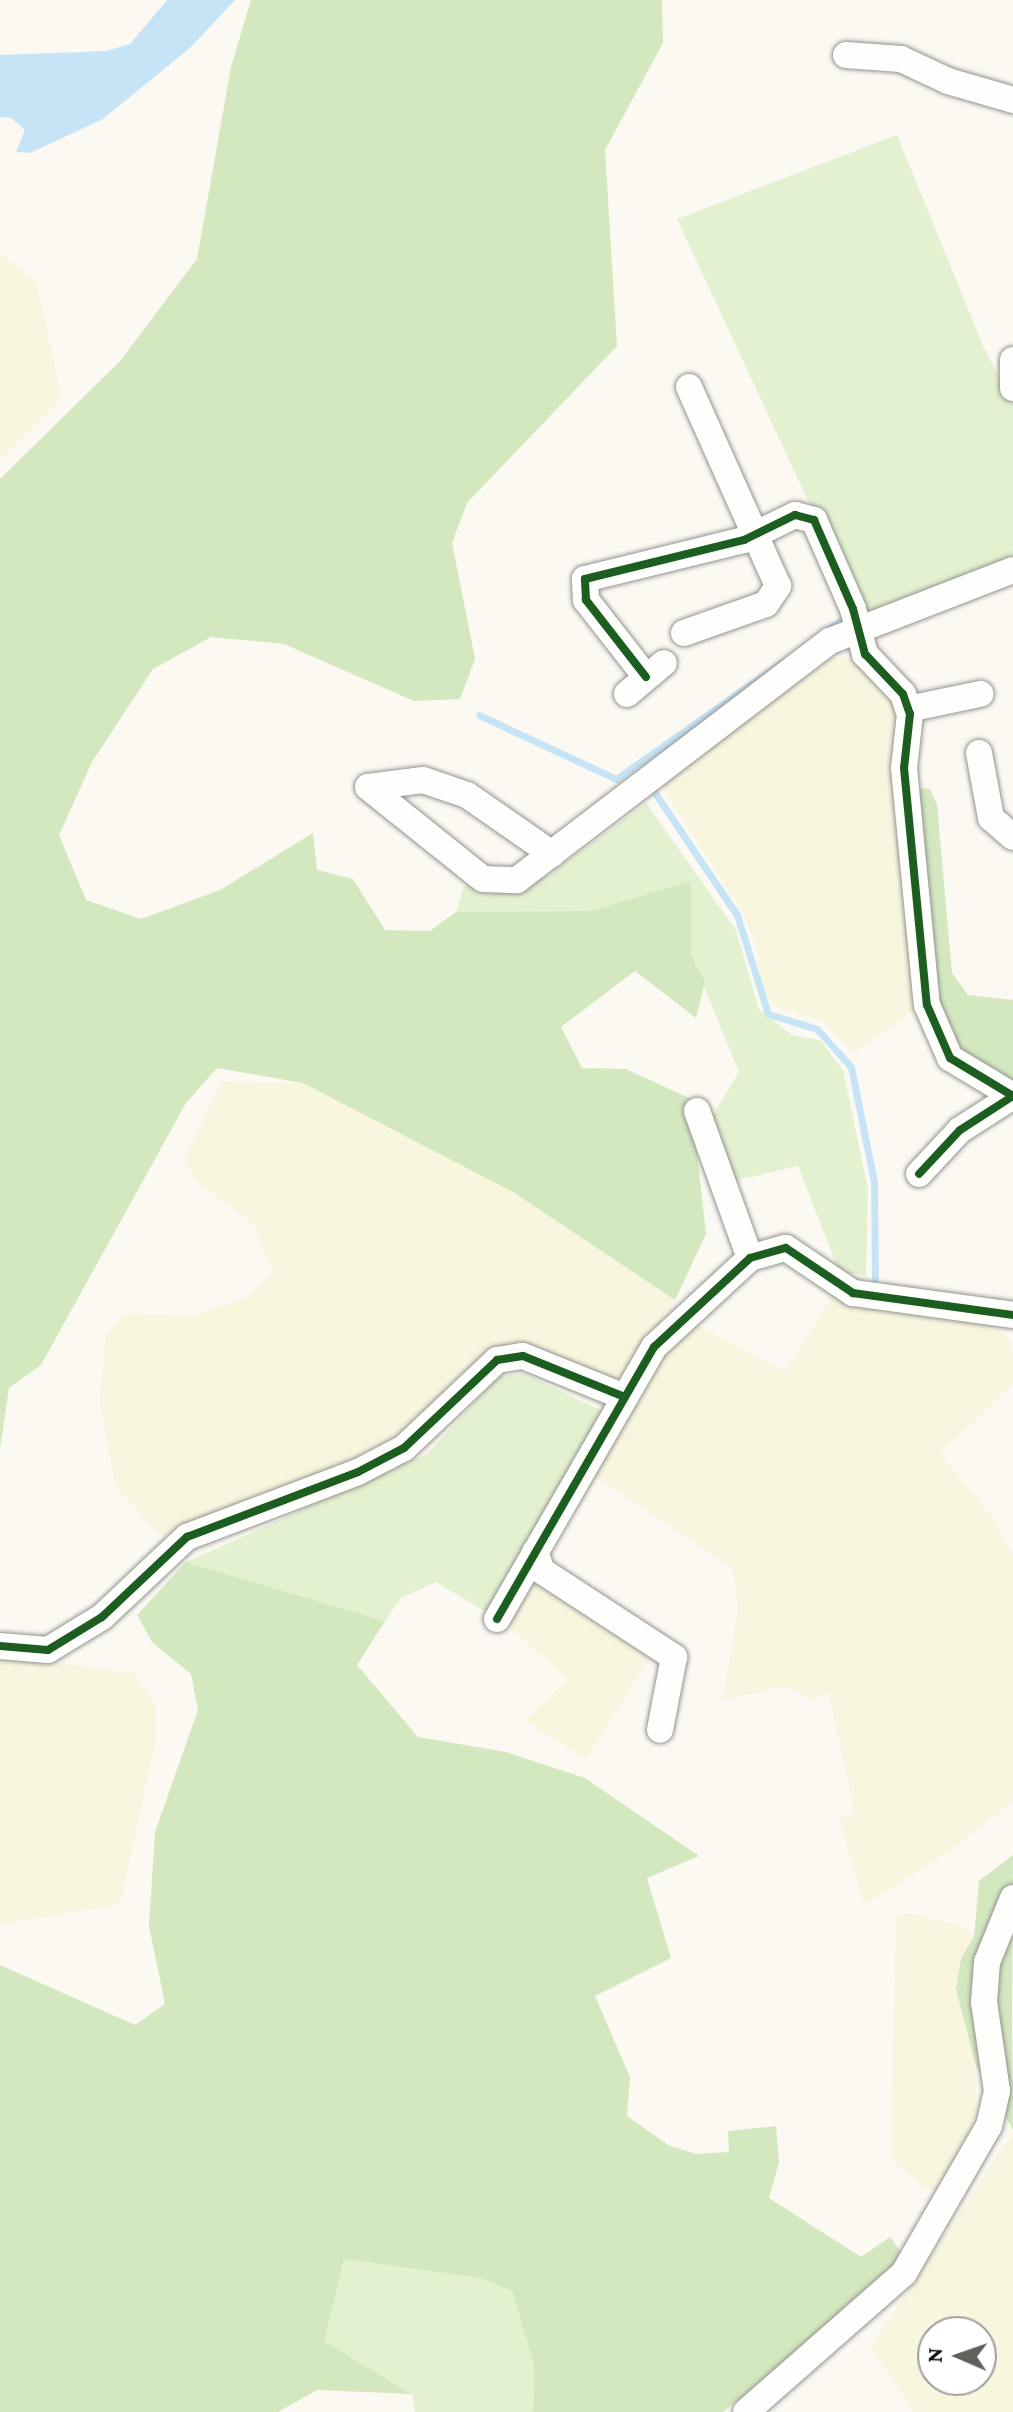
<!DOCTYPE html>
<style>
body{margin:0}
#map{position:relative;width:1013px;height:2412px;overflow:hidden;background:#fbf9f2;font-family:"Crimson Pro",serif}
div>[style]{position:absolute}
.farmland>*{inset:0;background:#f8f6de}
.green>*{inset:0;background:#e3f1d1}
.forest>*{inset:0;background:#d3e8bf}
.water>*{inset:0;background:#c7e4f6}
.stream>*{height:7px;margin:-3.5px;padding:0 3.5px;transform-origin:3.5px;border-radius:3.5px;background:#c7e4f6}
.roads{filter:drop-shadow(0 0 2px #949390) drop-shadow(0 0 2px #949390)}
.minor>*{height:26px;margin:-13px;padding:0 13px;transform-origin:13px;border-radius:13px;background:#fefefd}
.cycleway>*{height:8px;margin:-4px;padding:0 4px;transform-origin:4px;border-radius:4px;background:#1b5e20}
span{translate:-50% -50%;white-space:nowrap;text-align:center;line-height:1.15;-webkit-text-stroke:8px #fff;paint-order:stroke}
.north{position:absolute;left:917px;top:2316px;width:80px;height:80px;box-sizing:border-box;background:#fff;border:2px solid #9e9e9e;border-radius:50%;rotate:272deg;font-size:22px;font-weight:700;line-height:32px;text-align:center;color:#0d0d0d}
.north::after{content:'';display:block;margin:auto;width:28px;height:36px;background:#60605d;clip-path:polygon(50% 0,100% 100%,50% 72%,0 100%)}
</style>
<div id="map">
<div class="farmland">
<div style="clip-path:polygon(0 253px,36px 281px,62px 399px,0 461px)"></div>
<div style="clip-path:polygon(833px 658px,851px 658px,895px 705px,896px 768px,921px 1005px,854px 1053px,821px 1020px,776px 1007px,762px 991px,757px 949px,743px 913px,660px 784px)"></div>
<div style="clip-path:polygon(222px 1082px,303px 1083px,513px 1192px,675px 1300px,622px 1374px,610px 1382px,497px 1351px,464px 1370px,411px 1430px,364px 1459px,163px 1537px,116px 1489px,100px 1402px,106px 1335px,124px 1314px,192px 1316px,248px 1297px,273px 1273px,253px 1224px,196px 1180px,184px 1160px)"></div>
<div style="clip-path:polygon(832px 1296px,995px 1327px,1008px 1337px,1013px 1352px,1013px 1384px,940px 1453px,997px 1524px,1013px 1555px,1013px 1801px,950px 1851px,864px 1905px,839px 1819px,855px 1813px,828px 1691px,812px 1700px,787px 1686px,723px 1700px,738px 1609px,733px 1569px,589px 1472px,640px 1382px,680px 1335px,698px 1326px,785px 1372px)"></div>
<div style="clip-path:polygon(532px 1577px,654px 1651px,586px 1759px,525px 1721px,568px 1679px,503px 1622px)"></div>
<div style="clip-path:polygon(0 1655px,133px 1673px,155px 1705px,155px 1743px,120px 1904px,0 1924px)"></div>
<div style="clip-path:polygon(906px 1913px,963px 1926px,974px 1937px,961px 1958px,956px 1989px,972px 2034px,976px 2114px,958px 2160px,934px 2190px,925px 2189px,891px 2159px,896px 1916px)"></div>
<div style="clip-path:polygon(evenodd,1013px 2132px,1013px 2412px,913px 2412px,871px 2346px,1013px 2132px,933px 2332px,981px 2332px,981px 2380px,933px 2380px,933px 2332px)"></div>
</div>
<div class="green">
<div style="clip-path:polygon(897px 135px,984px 348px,1013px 404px,1013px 566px,863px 619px,677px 219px)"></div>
<div style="clip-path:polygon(646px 803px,736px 930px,759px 1009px,791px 1035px,820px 1040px,843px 1070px,868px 1189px,866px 1276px,839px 1271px,798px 1166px,729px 1182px,709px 1121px,739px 1072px,691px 955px,690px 882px,591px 911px,456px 912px,464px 886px,546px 877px)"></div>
<div style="clip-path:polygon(525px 1374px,606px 1413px,489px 1614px,436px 1582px,401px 1598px,385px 1621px,186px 1562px,427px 1454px,499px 1376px)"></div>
<div style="clip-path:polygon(344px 2259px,480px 2278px,512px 2291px,534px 2365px,533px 2412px,415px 2412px,412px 2394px,323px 2341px)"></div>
</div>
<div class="forest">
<div style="clip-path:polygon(251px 0,662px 0,663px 43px,605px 150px,617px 346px,467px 503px,452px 543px,475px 659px,460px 699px,414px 701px,284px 644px,211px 637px,153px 669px,92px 762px,59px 835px,86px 900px,141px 919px,220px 890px,313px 833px,317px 870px,353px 879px,385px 930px,430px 931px,456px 912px,591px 911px,691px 881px,691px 955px,705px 982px,696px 1018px,635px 971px,561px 1027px,582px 1068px,626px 1069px,691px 1099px,706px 1234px,675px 1300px,513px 1192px,303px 1083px,217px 1068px,186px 1103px,41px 1365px,9px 1388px,0 1449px,0 479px,120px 361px,197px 259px,231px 67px)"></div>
<div style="clip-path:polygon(921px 788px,930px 789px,937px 805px,952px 973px,968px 995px,1013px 1000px,1013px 1087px,959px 1052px,942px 1030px,916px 802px)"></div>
<div style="clip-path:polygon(186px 1562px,385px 1621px,357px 1665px,418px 1737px,506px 1752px,585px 1778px,699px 1856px,647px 1878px,671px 1958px,595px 1996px,630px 2077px,627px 2116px,668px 2145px,696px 2154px,729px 2152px,728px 2131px,776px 2126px,779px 2162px,769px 2198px,861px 2257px,890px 2237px,903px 2255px,862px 2302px,723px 2412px,533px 2412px,534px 2365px,512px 2291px,480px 2278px,344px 2259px,324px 2341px,412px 2394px,317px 2390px,278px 2412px,0 2412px,0 1965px,135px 2025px,165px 2004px,149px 1926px,155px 1832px,198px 1710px,191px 1674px,152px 1642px,137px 1615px)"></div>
<div style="clip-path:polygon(1013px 1855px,1012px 2017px,1013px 2130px,976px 2066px,956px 1989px,961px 1958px,974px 1937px,979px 1881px)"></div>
</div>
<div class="water">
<div style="clip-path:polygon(167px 0,235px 0,191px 47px,103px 119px,30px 153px,16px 152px,25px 130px,11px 118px,0 117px,0 55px,106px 51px,130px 44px)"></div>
</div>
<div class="stream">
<div style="left:828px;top:629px;width:21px;rotate:-35deg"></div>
<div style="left:479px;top:715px;width:151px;rotate:25deg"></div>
<div style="left:616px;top:779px;width:203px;rotate:-35.2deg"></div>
<div style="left:655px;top:793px;width:147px;rotate:56.1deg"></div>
<div style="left:737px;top:915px;width:104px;rotate:72.6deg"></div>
<div style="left:768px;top:1014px;width:51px;rotate:17deg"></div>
<div style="left:817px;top:1029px;width:51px;rotate:48.2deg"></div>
<div style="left:851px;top:1067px;width:117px;rotate:78.7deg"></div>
<div style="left:874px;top:1182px;width:98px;rotate:89.4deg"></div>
</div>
<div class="roads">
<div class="minor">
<div style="left:846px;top:55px;width:55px;rotate:4.2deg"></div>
<div style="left:901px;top:59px;width:52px;rotate:25.1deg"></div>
<div style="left:948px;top:81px;width:68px;rotate:16.3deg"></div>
<div style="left:1013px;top:360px;width:28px;rotate:90deg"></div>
<div style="left:684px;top:633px;width:87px;rotate:-19.5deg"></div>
<div style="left:766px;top:604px;width:22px;rotate:-56deg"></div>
<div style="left:778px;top:586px;width:218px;rotate:-114.1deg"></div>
<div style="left:646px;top:677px;width:98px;rotate:-127.9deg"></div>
<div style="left:586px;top:600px;width:21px;rotate:-93deg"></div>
<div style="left:585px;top:579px;width:164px;rotate:-13.8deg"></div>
<div style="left:744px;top:540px;width:57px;rotate:-26.1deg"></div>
<div style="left:795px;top:515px;width:20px;rotate:15deg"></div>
<div style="left:814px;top:520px;width:97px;rotate:66.3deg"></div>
<div style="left:853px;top:609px;width:47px;rotate:75.1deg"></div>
<div style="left:865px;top:654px;width:55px;rotate:46.5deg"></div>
<div style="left:903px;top:694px;width:21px;rotate:71deg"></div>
<div style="left:910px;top:714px;width:54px;rotate:96.3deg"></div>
<div style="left:904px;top:768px;width:238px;rotate:84.5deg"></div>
<div style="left:927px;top:1005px;width:58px;rotate:66.5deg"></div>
<div style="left:950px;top:1058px;width:74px;rotate:31.1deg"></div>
<div style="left:1013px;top:1096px;width:63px;rotate:147.3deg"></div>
<div style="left:960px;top:1130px;width:60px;rotate:133deg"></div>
<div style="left:627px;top:694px;width:48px;rotate:-40deg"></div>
<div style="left:908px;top:709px;width:74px;rotate:-11.8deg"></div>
<div style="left:979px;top:753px;width:66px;rotate:79.5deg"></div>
<div style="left:991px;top:818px;width:29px;rotate:41deg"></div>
<div style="left:552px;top:854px;width:103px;rotate:-145.2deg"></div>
<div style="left:467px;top:795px;width:46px;rotate:-161.2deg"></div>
<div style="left:423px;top:780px;width:55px;rotate:172.7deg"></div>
<div style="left:368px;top:787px;width:147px;rotate:38.7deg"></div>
<div style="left:483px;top:879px;width:34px;rotate:2deg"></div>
<div style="left:517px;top:880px;width:394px;rotate:-37.4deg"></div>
<div style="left:830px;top:641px;width:196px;rotate:-21.2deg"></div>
<div style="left:697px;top:1111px;width:156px;rotate:70.2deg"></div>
<div style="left:535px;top:1552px;width:20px;rotate:70deg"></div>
<div style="left:542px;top:1571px;width:158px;rotate:33.1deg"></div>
<div style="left:674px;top:1657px;width:74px;rotate:100.9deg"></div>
<div style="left:497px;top:1619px;width:314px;rotate:-60deg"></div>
<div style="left:654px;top:1347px;width:131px;rotate:-42.8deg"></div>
<div style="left:750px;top:1258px;width:37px;rotate:-16deg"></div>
<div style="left:786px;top:1248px;width:81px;rotate:33.9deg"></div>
<div style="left:853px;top:1293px;width:162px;rotate:7.8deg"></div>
<div style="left:0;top:1646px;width:48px;rotate:4.8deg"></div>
<div style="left:48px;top:1650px;width:63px;rotate:-31.4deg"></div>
<div style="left:102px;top:1617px;width:117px;rotate:-43.3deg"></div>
<div style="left:187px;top:1537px;width:183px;rotate:-20.8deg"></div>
<div style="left:358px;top:1472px;width:52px;rotate:-27.6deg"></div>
<div style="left:404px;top:1448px;width:128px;rotate:-43.4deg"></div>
<div style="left:497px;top:1360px;width:26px;rotate:-9deg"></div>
<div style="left:523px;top:1356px;width:107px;rotate:22deg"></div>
<div style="left:746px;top:2412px;width:210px;rotate:-41.3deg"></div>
<div style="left:904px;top:2273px;width:170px;rotate:-60deg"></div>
<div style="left:989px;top:2126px;width:36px;rotate:-77deg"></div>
<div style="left:997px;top:2091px;width:90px;rotate:-98.3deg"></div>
<div style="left:984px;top:2002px;width:40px;rotate:-85.7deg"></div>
<div style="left:987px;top:1962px;width:69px;rotate:-67.9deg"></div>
</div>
</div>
<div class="cycleway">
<div style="left:646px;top:677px;width:98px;rotate:-127.9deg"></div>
<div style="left:586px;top:600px;width:21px;rotate:-93deg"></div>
<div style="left:585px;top:579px;width:164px;rotate:-13.8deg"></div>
<div style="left:744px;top:540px;width:57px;rotate:-26.1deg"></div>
<div style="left:795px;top:515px;width:20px;rotate:15deg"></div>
<div style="left:814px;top:520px;width:97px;rotate:66.3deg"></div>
<div style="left:853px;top:609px;width:47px;rotate:75.1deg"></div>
<div style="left:865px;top:654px;width:55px;rotate:46.5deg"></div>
<div style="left:903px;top:694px;width:21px;rotate:71deg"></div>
<div style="left:910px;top:714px;width:54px;rotate:96.3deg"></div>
<div style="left:904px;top:768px;width:238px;rotate:84.5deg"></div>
<div style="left:927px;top:1005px;width:58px;rotate:66.5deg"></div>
<div style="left:950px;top:1058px;width:74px;rotate:31.1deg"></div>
<div style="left:1013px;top:1096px;width:63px;rotate:147.3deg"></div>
<div style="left:960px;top:1130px;width:60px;rotate:133deg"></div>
<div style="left:497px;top:1619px;width:314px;rotate:-60deg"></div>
<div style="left:654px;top:1347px;width:131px;rotate:-42.8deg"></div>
<div style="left:750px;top:1258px;width:37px;rotate:-16deg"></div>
<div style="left:786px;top:1248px;width:81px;rotate:33.9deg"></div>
<div style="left:853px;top:1293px;width:162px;rotate:7.8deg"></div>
<div style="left:0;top:1646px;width:48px;rotate:4.8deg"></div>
<div style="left:48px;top:1650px;width:63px;rotate:-31.4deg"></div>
<div style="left:102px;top:1617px;width:117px;rotate:-43.3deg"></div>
<div style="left:187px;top:1537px;width:183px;rotate:-20.8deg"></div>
<div style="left:358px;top:1472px;width:52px;rotate:-27.6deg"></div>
<div style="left:404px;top:1448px;width:128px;rotate:-43.4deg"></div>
<div style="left:497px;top:1360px;width:26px;rotate:-9deg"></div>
<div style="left:523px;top:1356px;width:107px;rotate:22deg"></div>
</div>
<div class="north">N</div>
</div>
